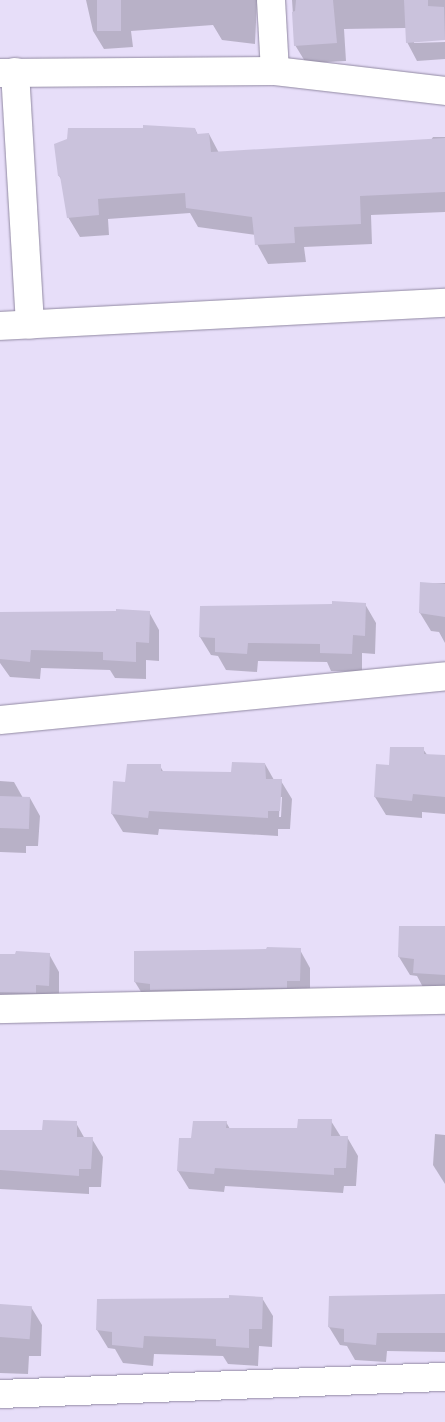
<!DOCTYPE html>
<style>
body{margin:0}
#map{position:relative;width:445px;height:1422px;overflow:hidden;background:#e7def9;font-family:"Noto Sans",sans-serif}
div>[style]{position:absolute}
.shadow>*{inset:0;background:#0003}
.building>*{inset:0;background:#cac2dc;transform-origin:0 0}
.roads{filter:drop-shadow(0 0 1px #9189a2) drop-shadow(0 0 1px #9189a2)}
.minor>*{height:28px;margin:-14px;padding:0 14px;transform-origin:14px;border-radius:14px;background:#fff}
span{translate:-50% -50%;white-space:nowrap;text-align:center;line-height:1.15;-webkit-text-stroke:5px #e7def9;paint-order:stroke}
</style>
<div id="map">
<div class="shadow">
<div style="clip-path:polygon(86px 0,257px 0,255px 44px,222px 40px,213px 25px,131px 31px,133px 47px,104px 49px,93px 31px)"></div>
<div style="clip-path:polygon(292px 0,445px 0,445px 39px,414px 41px,414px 43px,445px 42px,445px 59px,417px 61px,407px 42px,406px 28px,344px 29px,346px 61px,306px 63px,295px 45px)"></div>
<div style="clip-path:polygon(195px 129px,198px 135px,209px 134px,219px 153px,431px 140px,433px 137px,445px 137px,445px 212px,371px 215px,372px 244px,304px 247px,306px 262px,268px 264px,257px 244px,256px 235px,198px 227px,190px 213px,108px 219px,109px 235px,80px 237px,68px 217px,63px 182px,59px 176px)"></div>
<div style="clip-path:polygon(445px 583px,445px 643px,439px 632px,431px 631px,420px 613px,421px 584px)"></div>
<div style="clip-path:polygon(365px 604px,376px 623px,375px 654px,362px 653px,362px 672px,331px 671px,327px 662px,258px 661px,257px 672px,226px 670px,218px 656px,211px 655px,200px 637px,333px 605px)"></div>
<div style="clip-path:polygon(149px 612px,159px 630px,159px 661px,146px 660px,146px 679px,115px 678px,110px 670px,41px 668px,40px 679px,10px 677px,0 663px,0 614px)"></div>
<div style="clip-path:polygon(423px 749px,428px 756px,445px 756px,445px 814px,422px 812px,422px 818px,386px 815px,375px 797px,390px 766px)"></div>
<div style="clip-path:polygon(evenodd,265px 764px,274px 780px,281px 781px,292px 799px,290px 829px,278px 829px,278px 836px,159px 829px,158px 835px,123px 832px,112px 814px,126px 783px,160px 766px,164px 773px,233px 773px,265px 764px,280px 797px,282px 797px,281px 817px,279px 817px,280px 797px)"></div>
<div style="clip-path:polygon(0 781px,14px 782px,23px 798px,30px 798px,40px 816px,38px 846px,26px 846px,26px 853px,0 852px)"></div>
<div style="clip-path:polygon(445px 927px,445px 992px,425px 991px,417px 976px,410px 975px,399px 957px)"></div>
<div style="clip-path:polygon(300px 950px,310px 968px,310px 999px,146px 1000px,135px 982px,268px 951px)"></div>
<div style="clip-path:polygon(49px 954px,59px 972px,59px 1004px,0 1011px,0 955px)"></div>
<div style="clip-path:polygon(331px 1121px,341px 1137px,347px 1137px,358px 1156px,356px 1186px,344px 1186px,343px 1193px,225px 1186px,224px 1192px,189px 1189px,178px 1171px,192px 1140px,226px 1122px,230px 1129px,298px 1130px)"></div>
<div style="clip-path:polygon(76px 1123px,85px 1139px,92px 1139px,103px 1157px,101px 1187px,89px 1187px,89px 1194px,0 1189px,0 1131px,44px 1131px)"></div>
<div style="clip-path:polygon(435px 1134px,445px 1135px,445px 1184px,433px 1165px)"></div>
<div style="clip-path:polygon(445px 1296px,445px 1352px,387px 1351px,386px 1362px,355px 1360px,347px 1346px,340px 1345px,329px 1327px)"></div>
<div style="clip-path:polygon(262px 1298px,273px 1316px,272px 1347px,259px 1346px,258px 1366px,228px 1364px,223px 1356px,154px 1354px,153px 1366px,123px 1363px,115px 1349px,108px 1348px,97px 1330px)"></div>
<div style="clip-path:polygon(0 1305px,31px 1307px,42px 1325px,41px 1356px,29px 1356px,28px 1374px,0 1373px)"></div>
</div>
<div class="building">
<div style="left:97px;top:0;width:24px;height:31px"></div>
<div style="clip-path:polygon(296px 0,333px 0,337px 43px,294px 46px,292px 12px,295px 11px)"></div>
<div style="clip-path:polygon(404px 0,428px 0,428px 6px,444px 7px,445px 40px,406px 43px)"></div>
<div style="clip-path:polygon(143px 125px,195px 128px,197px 134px,209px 133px,211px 152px,445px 138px,445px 192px,360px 196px,361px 224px,294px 227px,295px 243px,255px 245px,252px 217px,186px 208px,185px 193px,98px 199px,99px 215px,67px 218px,60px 176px,58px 176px,54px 144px,67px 139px,68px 128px,143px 128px)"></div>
<div style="clip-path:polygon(420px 582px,445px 584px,445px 617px,419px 613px)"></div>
<div style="clip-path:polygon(332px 601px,366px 603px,365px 636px,353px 635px,352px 654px,320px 653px,320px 644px,248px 643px,247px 654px,215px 652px,215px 638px,199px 637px,200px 606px,332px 604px)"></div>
<div style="clip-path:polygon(116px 609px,150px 611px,149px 643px,136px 642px,136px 662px,103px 660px,103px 652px,31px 650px,30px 662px,0 659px,0 612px,116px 611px)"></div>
<div style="clip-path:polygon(390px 747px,424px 747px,424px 754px,445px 755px,445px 797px,413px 794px,412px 801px,374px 797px,376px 764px,389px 765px)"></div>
<div style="clip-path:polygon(232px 762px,265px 763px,266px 779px,282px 779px,280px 811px,268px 811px,268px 818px,149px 811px,148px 818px,111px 814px,113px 781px,125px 782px,127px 764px,161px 764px,161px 771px,231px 772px)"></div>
<div style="left:0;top:796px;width:30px;height:32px;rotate:2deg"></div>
<div style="clip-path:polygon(399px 926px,445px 926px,445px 975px,413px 973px,414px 959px,398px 957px)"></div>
<div style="clip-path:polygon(267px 947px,301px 948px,300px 981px,287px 981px,287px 988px,150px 990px,150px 984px,134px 982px,134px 951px,266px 949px)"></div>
<div style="clip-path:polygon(16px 951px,50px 953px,49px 986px,36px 985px,36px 993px,0 992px,0 954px,15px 954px)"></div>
<div style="clip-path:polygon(298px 1119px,332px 1119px,331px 1136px,348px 1136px,346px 1168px,334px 1168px,334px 1175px,215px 1168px,214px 1174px,177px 1171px,179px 1138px,191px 1138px,193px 1121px,227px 1121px,226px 1128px,297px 1128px)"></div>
<div style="clip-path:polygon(43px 1120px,77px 1121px,77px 1137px,93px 1137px,91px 1169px,79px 1169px,79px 1176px,0 1170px,0 1130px,42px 1130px)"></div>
<div style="clip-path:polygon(445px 1294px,445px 1333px,377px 1333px,376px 1345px,344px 1342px,344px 1329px,328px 1327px,329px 1296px)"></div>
<div style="clip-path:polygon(229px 1295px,263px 1297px,262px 1329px,249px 1329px,249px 1348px,216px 1346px,216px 1339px,144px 1336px,143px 1348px,112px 1345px,112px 1332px,96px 1330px,97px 1299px,229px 1298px)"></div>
<div style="left:0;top:1304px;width:32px;height:33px;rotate:4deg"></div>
</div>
<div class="roads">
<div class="minor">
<div style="left:271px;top:0;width:71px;rotate:86.8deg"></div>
<div style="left:15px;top:72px;width:253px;rotate:86.6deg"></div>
<div style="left:0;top:73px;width:275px;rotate:-0.4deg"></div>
<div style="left:275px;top:71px;width:171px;rotate:6.7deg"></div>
<div style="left:0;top:326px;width:446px;rotate:-3deg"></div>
<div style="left:0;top:720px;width:447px;rotate:-5.6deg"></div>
<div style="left:0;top:1009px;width:445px;rotate:-1.2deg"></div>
<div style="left:0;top:1394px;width:445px;rotate:-2.2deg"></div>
</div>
</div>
</div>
